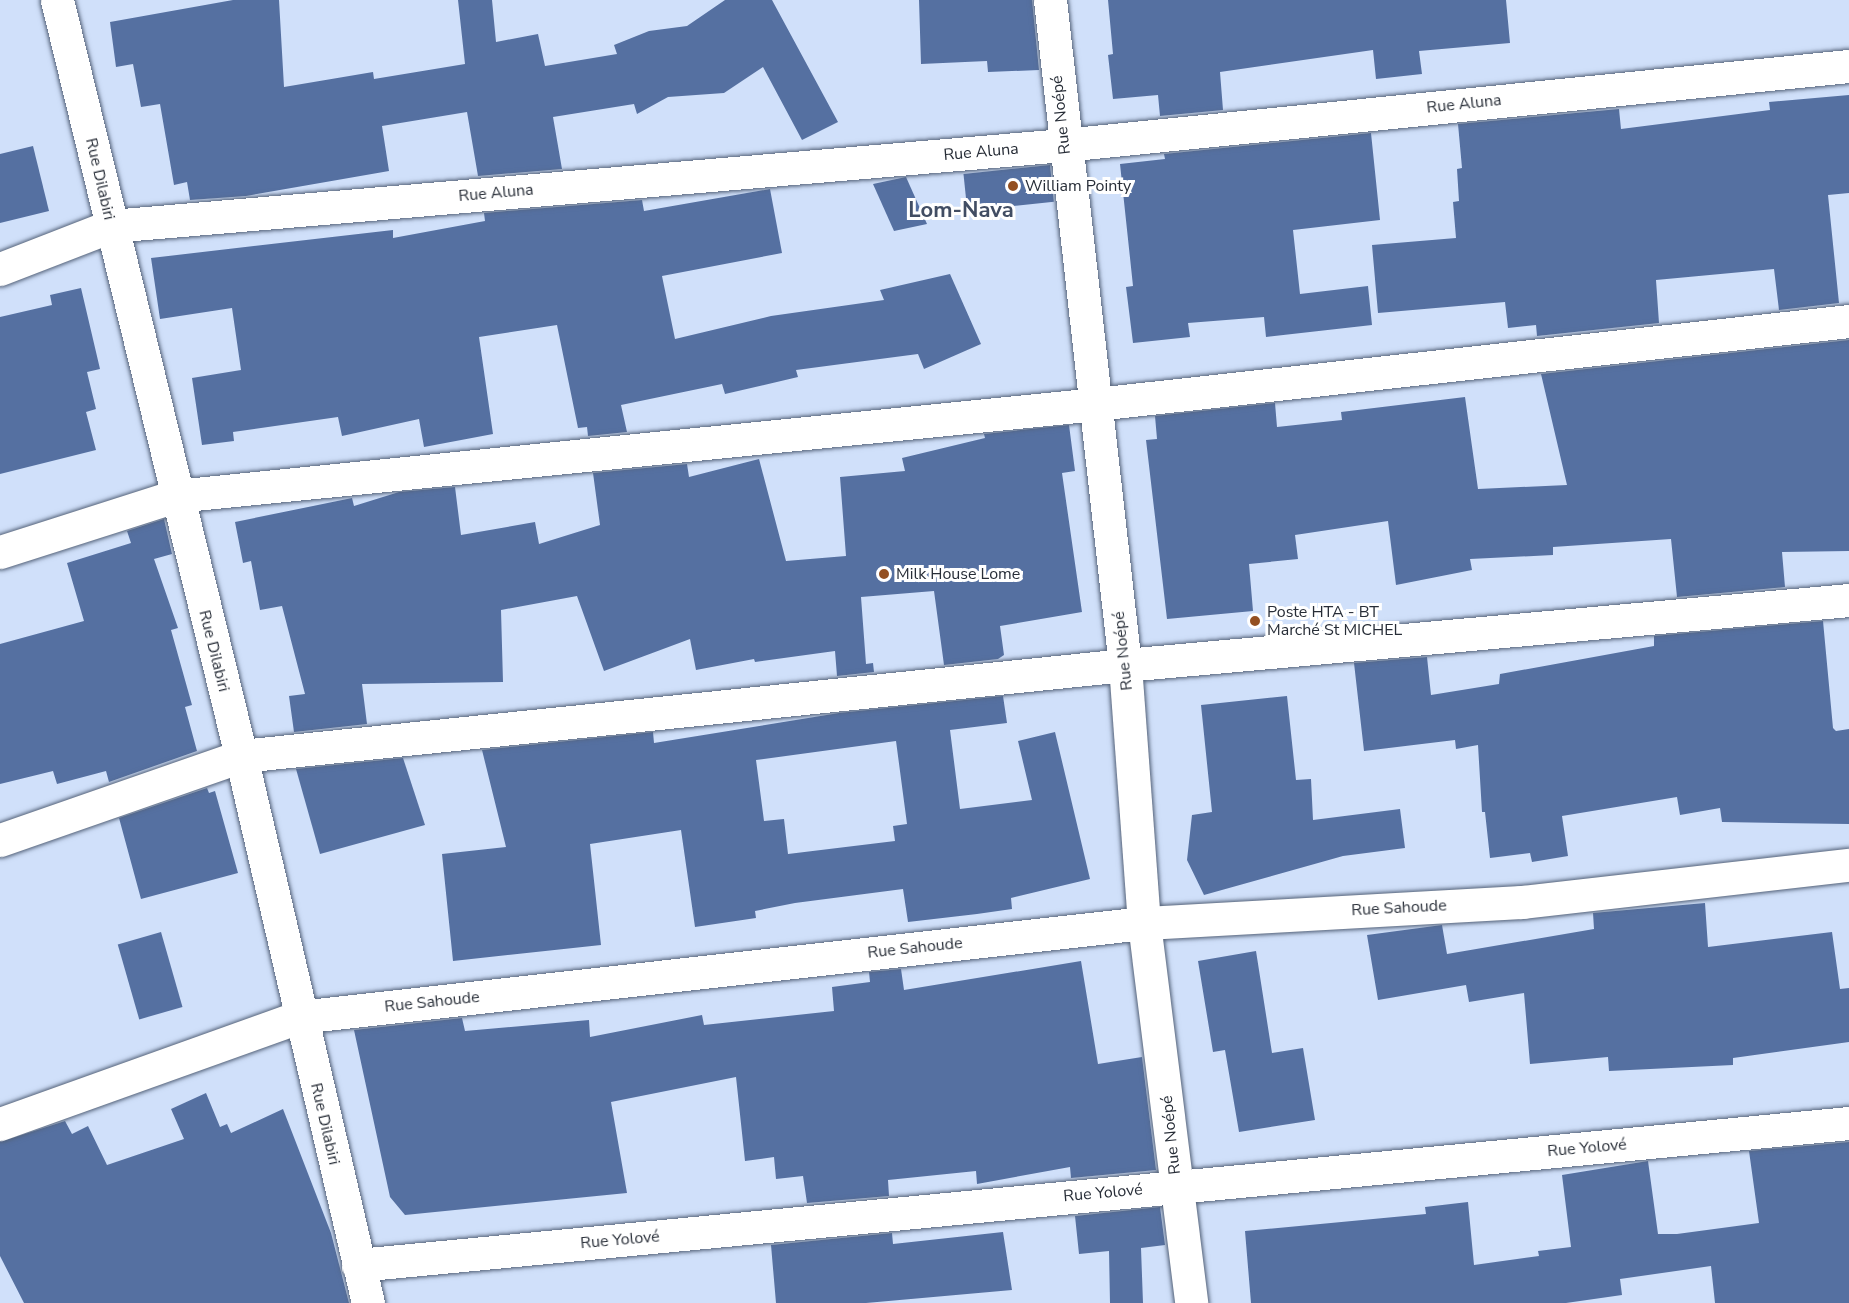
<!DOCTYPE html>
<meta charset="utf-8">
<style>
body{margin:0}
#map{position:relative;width:1849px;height:1303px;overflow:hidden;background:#d0e0fa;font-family:"Nunito Sans",sans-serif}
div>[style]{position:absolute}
.building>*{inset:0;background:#5570a1;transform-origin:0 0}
.roads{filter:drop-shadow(0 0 2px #546279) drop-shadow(0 0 2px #546279)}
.minor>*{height:33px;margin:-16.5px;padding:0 16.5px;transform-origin:16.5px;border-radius:16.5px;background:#fff}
.dots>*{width:16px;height:16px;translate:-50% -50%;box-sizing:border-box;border:3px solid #fff;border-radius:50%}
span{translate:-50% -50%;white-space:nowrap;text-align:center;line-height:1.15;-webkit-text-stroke:6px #fff;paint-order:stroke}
.street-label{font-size:16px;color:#272d37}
.poi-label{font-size:16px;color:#272d37}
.left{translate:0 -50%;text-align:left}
.district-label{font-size:22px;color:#414d63;font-weight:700}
</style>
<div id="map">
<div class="building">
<div style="clip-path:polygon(233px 0,279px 0,284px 87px,373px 72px,374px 79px,465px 64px,458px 0,492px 0,496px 42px,538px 34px,545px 66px,617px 54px,614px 45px,649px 31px,687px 26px,725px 0,772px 0,838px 122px,802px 140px,763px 67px,724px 93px,668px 97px,637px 114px,634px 104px,553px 117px,562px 169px,478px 176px,467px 112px,382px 126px,389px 171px,246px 196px,190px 200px,187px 182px,174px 185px,160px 104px,141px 107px,133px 64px,116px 67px,110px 22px)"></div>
<div style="clip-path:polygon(919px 0,1032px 0,1039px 70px,988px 72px,987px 61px,921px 64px)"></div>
<div style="clip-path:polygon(1108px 0,1506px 0,1510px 43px,1419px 51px,1422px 74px,1376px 79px,1373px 50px,1220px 72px,1223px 110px,1160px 116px,1158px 95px,1113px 99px,1108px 55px,1113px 54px)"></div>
<div style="clip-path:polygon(1849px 95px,1849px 193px,1828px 195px,1839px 303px,1779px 310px,1774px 269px,1656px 280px,1659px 323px,1537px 336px,1536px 325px,1508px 328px,1505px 302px,1378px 313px,1372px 245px,1456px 238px,1453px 202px,1459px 201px,1457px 169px,1462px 168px,1458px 124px,1619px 109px,1621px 129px,1770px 110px,1769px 102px)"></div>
<div style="clip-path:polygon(1371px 133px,1380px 220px,1293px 230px,1300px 294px,1368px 286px,1372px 325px,1266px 337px,1264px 317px,1188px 323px,1190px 337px,1133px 343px,1126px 287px,1133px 286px,1120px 164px,1165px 159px,1164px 154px)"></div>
<div style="clip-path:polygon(33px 146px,49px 211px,0 223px,0 154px)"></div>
<div style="left:1050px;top:165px;width:37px;height:87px;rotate:84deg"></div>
<div style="clip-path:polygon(906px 177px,927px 224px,894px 231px,873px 184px)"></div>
<div style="clip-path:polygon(770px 189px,782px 253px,662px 276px,675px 339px,771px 316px,884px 300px,880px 290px,950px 274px,981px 344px,924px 369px,918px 354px,796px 370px,798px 377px,725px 394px,722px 384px,621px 405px,627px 432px,588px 436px,587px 427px,578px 428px,557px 325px,479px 337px,493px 434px,424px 447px,419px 419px,342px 436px,338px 417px,233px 432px,234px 441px,202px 445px,192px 378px,241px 370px,232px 308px,160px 319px,151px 258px,393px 230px,393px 238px,485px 221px,484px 213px,642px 200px,644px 211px)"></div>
<div style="clip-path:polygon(81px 288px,100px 369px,87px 372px,96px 409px,86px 412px,96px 450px,0 474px,0 317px,52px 305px,50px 295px)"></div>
<div style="clip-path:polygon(1849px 340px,1849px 551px,1782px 552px,1785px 587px,1677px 597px,1671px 539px,1553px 547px,1553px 555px,1470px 559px,1472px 570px,1396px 585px,1388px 521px,1295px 535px,1298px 559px,1249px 564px,1253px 611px,1167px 619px,1146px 440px,1157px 439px,1155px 416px,1275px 403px,1277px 427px,1342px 420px,1341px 412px,1465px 397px,1478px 489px,1567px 485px,1541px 374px)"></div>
<div style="clip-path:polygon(1069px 425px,1075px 471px,1062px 473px,1082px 612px,1000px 626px,1004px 655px,998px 659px,944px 665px,934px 591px,861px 597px,866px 664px,873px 663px,874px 672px,837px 676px,835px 651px,755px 662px,754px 659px,696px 670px,690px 639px,604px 671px,577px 596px,501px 610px,503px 682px,362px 684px,367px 724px,294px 732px,289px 696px,305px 694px,282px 606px,260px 610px,251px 561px,243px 563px,235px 522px,352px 498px,354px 506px,399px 492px,455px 487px,461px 535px,535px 522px,539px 544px,600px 525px,593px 473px,687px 464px,689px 477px,759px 459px,786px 561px,846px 556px,840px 477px,905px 471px,902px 458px,985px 438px,984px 434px)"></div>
<div style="clip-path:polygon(164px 519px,172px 554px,154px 559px,178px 628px,171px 630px,192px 705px,185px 707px,197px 751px,109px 782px,106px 771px,57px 784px,53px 771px,0 784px,0 644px,84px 621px,67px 563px,131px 543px,127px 531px)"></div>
<div style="clip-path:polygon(1823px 621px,1833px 728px,1836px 731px,1849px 729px,1849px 824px,1722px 822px,1720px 808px,1680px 815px,1677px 797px,1562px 816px,1568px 856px,1532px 862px,1530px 853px,1490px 858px,1485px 812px,1482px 812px,1478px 745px,1456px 749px,1455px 740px,1364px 751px,1354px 663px,1427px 657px,1431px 695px,1499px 684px,1500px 674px,1654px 646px,1654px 636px)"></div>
<div style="clip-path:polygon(evenodd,1003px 696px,1007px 723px,950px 730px,960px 809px,1032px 800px,1018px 741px,1055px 732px,1090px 879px,1011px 898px,1012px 909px,977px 914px,908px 922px,903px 889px,795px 903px,755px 911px,756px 918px,695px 927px,681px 830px,590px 844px,601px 945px,453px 961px,442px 854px,506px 847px,482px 750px,653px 732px,654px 743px,839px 713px,1003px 696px,896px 741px,907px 824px,893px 826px,895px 841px,788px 854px,784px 819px,764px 821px,756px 760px,896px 741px)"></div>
<div style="clip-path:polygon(1287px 696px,1296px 780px,1311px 779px,1313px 820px,1400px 809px,1405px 848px,1343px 856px,1204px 895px,1187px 860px,1192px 815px,1212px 812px,1201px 705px)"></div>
<div style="clip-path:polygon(403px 758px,425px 825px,320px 854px,296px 769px)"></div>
<div style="clip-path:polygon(207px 788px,209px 793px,215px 791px,238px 873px,141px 899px,119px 818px)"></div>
<div style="clip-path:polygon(1705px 903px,1708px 947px,1832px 932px,1840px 989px,1849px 988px,1849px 1042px,1733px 1058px,1733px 1065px,1609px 1071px,1608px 1057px,1530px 1064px,1524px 993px,1469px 1002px,1466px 985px,1378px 1000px,1367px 935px,1442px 925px,1447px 954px,1594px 929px,1593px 913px)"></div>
<div style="left:161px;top:932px;width:78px;height:45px;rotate:74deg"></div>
<div style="clip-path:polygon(1256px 951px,1272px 1053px,1303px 1048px,1315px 1120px,1239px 1132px,1225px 1050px,1213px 1052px,1198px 961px)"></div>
<div style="clip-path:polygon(1081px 961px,1098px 1064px,1142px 1057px,1156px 1170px,1071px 1178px,1070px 1167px,977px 1184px,976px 1171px,888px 1180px,889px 1196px,807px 1203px,803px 1176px,776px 1179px,774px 1157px,745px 1161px,736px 1077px,611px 1102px,627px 1193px,405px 1215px,390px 1197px,354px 1030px,462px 1018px,465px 1031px,589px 1020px,590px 1037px,702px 1015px,704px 1025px,834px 1011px,832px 987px,870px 982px,869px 972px,901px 969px,904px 990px)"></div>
<div style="clip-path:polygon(206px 1093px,220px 1127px,227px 1124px,231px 1133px,283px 1109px,331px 1233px,349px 1303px,24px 1303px,0 1256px,0 1142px,65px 1121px,72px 1134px,88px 1126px,107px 1165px,184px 1139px,171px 1109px)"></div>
<div style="clip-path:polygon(1849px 1142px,1849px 1303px,1715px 1303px,1711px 1266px,1620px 1279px,1622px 1295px,1566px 1303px,1251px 1303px,1245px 1231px,1426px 1214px,1425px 1207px,1468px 1202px,1474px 1265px,1539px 1256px,1538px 1251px,1571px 1247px,1562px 1175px,1648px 1161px,1658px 1234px,1677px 1234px,1759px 1223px,1749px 1151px)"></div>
<div style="clip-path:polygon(1160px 1207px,1165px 1245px,1141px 1248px,1143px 1303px,1110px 1303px,1109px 1251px,1079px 1254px,1075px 1216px)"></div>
<div style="clip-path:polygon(1003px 1232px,1012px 1290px,866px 1303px,776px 1303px,771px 1245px,892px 1233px,893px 1244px)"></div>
</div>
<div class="roads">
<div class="minor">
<div style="left:57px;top:0;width:778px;rotate:76.32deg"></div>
<div style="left:241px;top:756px;width:562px;rotate:76.93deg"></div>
<div style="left:1050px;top:0;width:669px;rotate:83.57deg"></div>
<div style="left:1125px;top:665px;width:259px;rotate:85.8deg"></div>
<div style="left:1144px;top:923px;width:383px;rotate:82.9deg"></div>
<div style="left:0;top:269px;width:119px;rotate:-21.2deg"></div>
<div style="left:111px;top:226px;width:956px;rotate:-4.86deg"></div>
<div style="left:1064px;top:145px;width:789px;rotate:-5.75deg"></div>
<div style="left:0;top:552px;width:184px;rotate:-17.7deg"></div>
<div style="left:175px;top:496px;width:926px;rotate:-5.7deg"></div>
<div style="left:1096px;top:404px;width:758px;rotate:-6.29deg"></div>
<div style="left:0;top:840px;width:255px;rotate:-19.2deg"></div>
<div style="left:241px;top:756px;width:889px;rotate:-5.88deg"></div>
<div style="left:1125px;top:665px;width:727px;rotate:-5.13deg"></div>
<div style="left:0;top:1124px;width:318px;rotate:-19.7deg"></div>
<div style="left:299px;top:1017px;width:850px;rotate:-6.35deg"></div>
<div style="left:1144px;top:923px;width:379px;rotate:-3.2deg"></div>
<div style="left:1522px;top:902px;width:329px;rotate:-6.5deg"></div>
<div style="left:358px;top:1265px;width:1498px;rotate:-5.44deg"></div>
</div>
</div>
<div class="dots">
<div style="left:1013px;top:186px;background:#934f21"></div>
<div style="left:884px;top:574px;background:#934f21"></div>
<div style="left:1255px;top:621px;background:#934f21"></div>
</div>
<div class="street-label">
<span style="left:1464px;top:104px;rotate:-6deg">Rue Aluna</span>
<span style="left:1061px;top:115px;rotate:-96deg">Rue Noépé</span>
<span style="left:981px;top:152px;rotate:-5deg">Rue Aluna</span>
<span style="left:100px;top:179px;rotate:77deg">Rue Dilabiri</span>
<span style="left:496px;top:193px;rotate:-5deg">Rue Aluna</span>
<span style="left:214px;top:651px;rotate:76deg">Rue Dilabiri</span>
<span style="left:1123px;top:651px;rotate:-96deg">Rue Noépé</span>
<span style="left:1399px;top:908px;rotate:-3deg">Rue Sahoude</span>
<span style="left:915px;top:948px;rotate:-6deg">Rue Sahoude</span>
<span style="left:432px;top:1002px;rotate:-6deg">Rue Sahoude</span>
<span style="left:325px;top:1124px;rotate:77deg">Rue Dilabiri</span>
<span style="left:1171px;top:1135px;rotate:-96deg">Rue Noépé</span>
<span style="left:1587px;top:1148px;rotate:-5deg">Rue Yolové</span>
<span style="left:1103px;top:1193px;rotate:-5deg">Rue Yolové</span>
<span style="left:620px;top:1240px;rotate:-5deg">Rue Yolové</span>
</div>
<div class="poi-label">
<span class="left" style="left:1025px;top:186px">William Pointy</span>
<span class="left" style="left:896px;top:574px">Milk House Lome</span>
<span class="left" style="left:1267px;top:621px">Poste HTA - BT<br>Marché St MICHEL</span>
</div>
<div class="district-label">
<span style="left:961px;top:211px">Lom-Nava</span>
</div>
</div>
